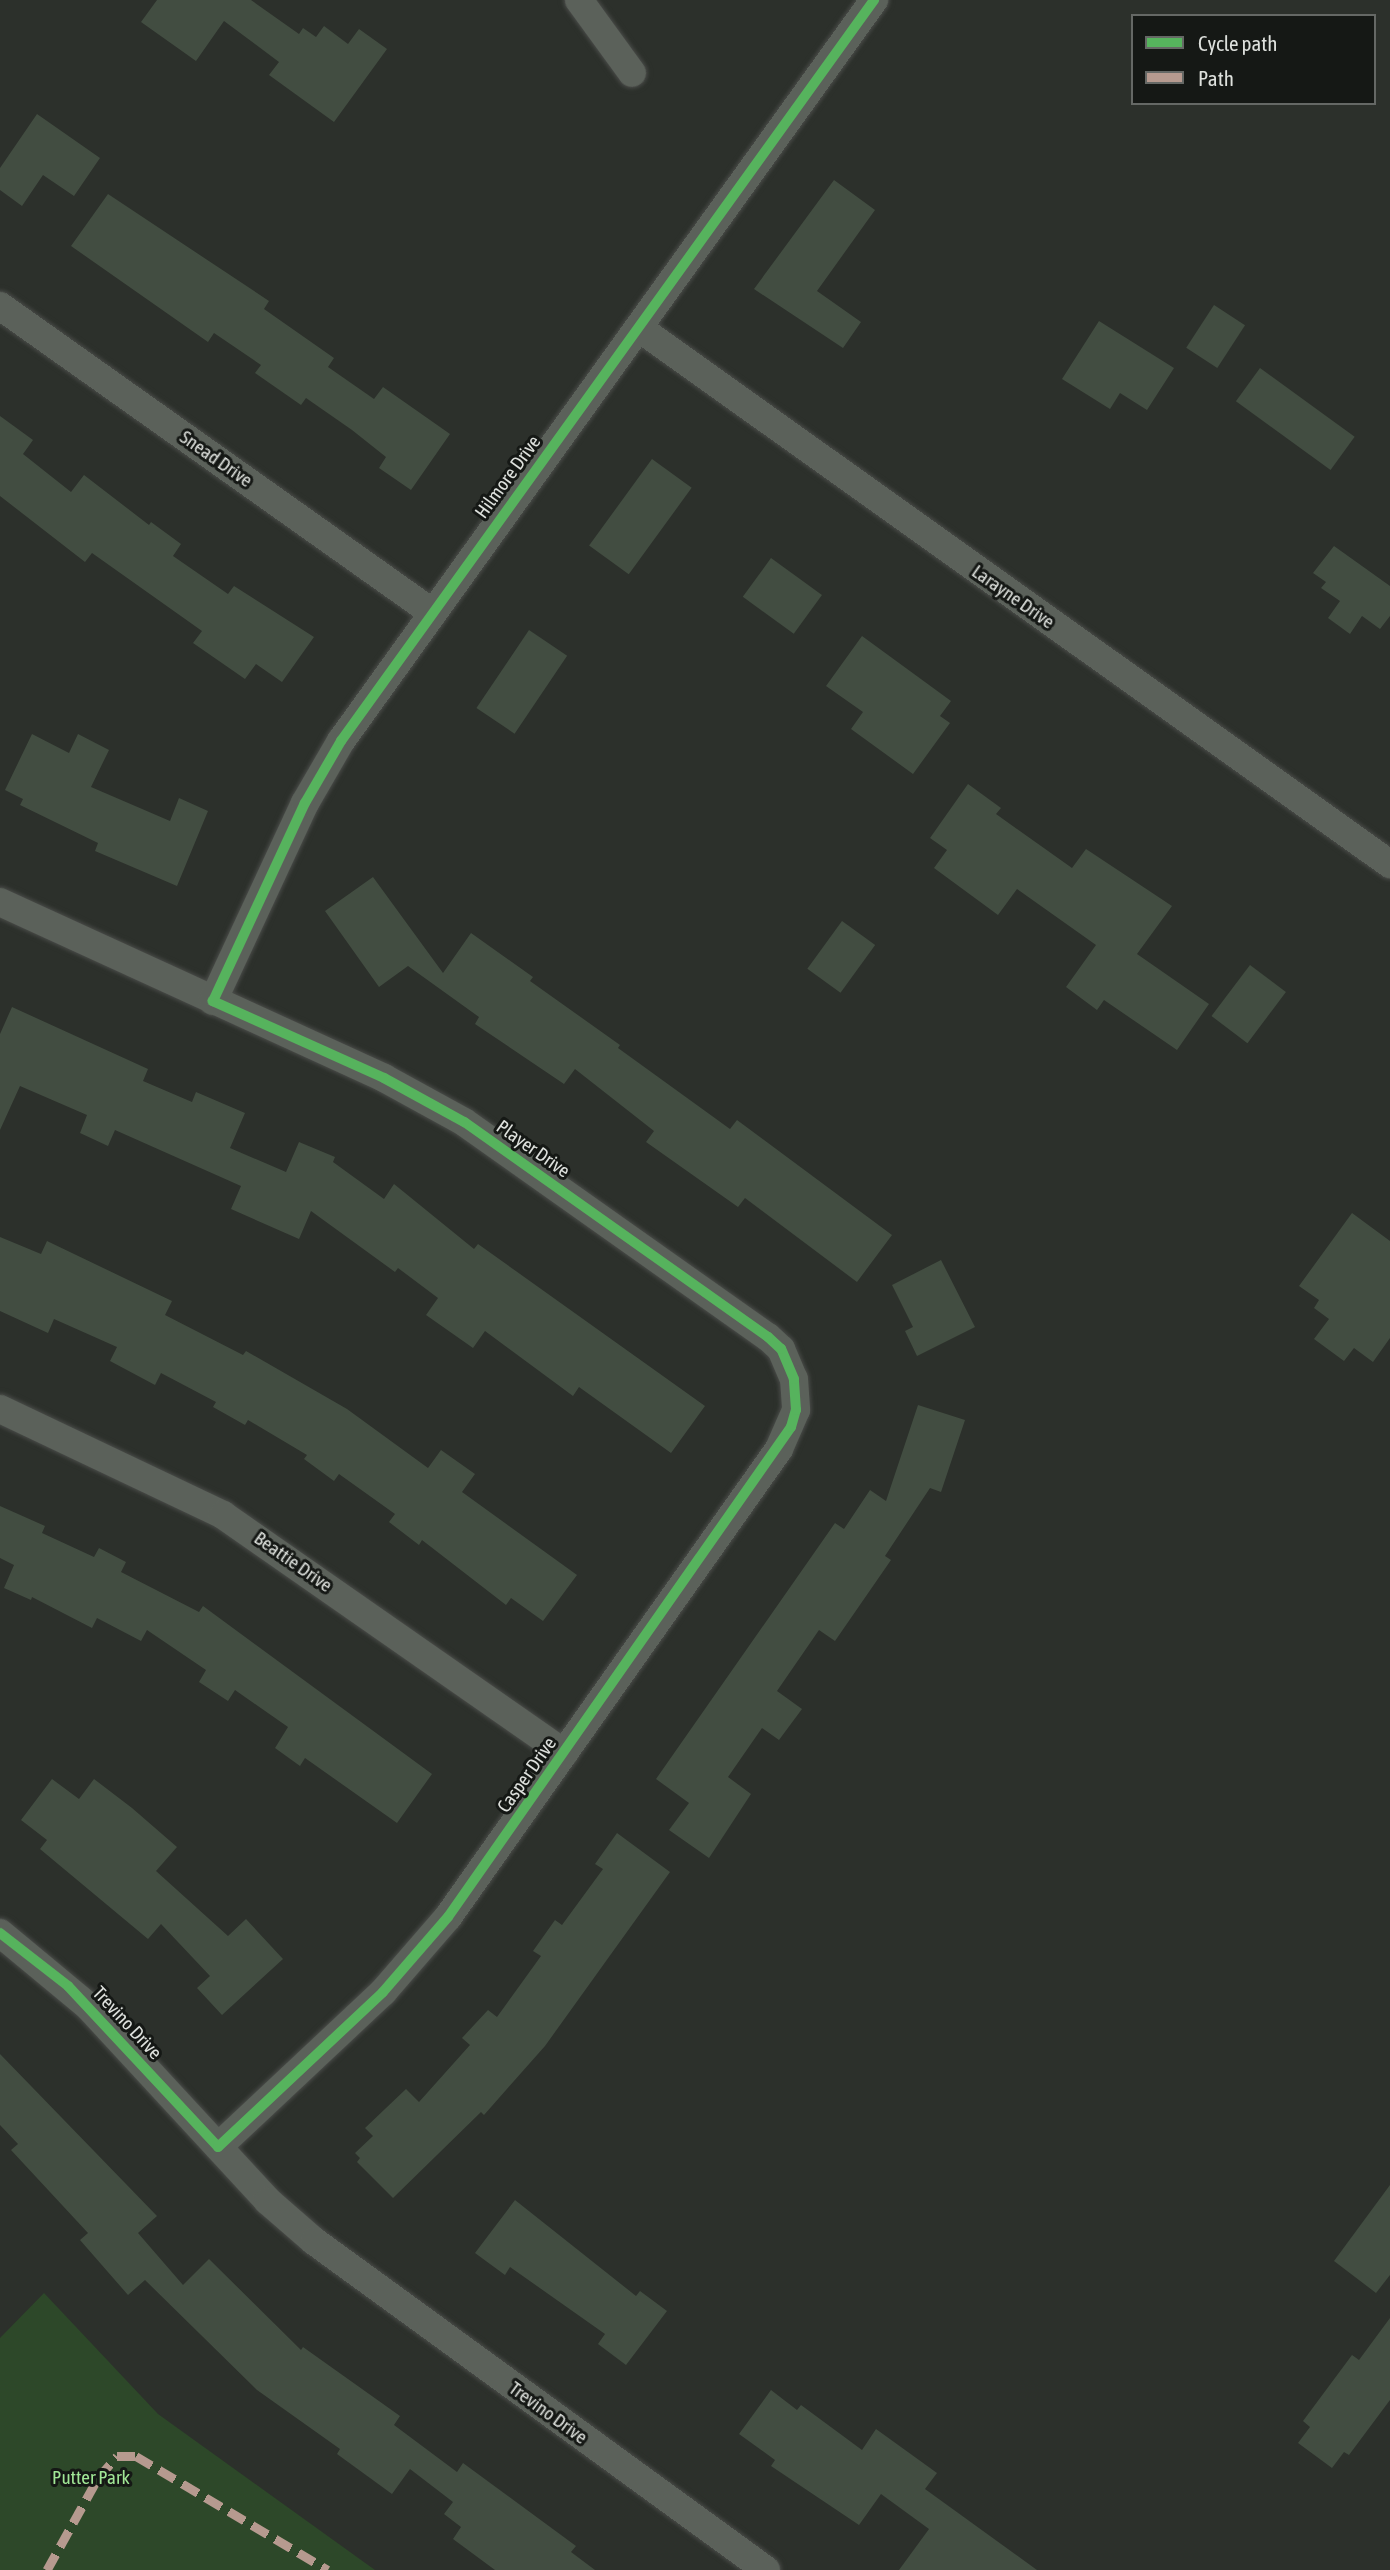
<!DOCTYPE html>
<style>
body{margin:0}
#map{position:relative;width:1390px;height:2570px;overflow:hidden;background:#2c302b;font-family:"Asap Condensed",sans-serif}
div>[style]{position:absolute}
.green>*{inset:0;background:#2d4829}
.building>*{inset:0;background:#424d41;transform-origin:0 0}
.roads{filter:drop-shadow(0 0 2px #494b48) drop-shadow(0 0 2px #494b48)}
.street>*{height:28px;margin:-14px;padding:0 14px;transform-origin:14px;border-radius:14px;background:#5b615a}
.quiet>*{height:9px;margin-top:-4.5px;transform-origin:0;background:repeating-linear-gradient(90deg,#b69a8f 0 18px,transparent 0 27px)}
.cycleway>*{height:10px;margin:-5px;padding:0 5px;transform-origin:5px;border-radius:5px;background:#56b35d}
span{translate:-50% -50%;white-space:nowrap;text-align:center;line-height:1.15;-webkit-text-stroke:6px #151815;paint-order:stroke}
.street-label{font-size:19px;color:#dee1dd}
.park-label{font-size:19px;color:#a1e796}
.legend{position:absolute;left:1131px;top:14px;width:245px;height:91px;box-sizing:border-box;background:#151815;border:2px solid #656865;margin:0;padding:9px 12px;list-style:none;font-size:21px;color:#dee1dd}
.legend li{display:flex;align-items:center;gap:14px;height:35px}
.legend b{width:35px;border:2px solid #656865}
</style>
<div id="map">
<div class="green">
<div style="clip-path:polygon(44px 2293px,158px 2414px,375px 2570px,0 2570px,0 2338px)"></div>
</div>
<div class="building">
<div style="clip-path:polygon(157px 0,251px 0,299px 34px,303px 28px,316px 37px,324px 26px,348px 44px,359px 29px,387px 49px,334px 122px,269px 75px,279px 62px,224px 21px,196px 61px,141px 22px)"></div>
<div style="clip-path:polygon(37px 114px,100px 158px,74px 196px,43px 175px,22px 206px,0 190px,0 168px)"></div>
<div style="clip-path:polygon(834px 180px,875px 210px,817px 291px,861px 322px,843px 348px,754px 289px)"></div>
<div style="clip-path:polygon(108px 194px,269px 301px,264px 309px,334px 358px,328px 367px,374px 399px,383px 387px,450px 434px,411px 490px,379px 468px,386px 457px,352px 430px,306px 398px,301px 405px,255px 373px,261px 365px,214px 333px,208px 342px,71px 246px)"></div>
<div style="left:1214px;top:305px;width:37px;height:51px;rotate:33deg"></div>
<div style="clip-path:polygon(1099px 321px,1174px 368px,1147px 410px,1120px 393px,1110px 409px,1062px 379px)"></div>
<div style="left:1260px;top:368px;width:117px;height:41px;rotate:36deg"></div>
<div style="clip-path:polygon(0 416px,33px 440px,23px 454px,71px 492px,84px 475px,149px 525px,151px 522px,181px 544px,173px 556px,228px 594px,234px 586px,314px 637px,282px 682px,256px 664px,245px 679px,193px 643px,202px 631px,92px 553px,85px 562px,0 496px)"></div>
<div style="left:652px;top:459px;width:49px;height:107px;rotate:36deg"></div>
<div style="clip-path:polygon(1334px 546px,1390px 586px,1390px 616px,1380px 629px,1362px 616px,1350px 634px,1328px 618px,1340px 601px,1321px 588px,1326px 582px,1313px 573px)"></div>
<div style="left:771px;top:558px;width:63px;height:48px;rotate:36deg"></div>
<div style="left:529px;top:630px;width:46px;height:94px;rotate:34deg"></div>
<div style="clip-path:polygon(862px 636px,951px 701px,940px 716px,950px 723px,913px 774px,851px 729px,863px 712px,826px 686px)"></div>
<div style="clip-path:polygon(32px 734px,69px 753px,78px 734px,109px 750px,91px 787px,170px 821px,179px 798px,208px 811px,177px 886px,95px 851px,98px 843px,20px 805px,23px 799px,5px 790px)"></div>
<div style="clip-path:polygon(968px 784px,1001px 808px,996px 814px,1072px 868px,1086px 849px,1172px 906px,1137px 954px,1209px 1004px,1177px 1050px,1104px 1000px,1097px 1010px,1066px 987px,1096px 945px,1017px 889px,998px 915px,934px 868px,947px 850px,930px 838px)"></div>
<div style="clip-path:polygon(373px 877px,443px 973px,471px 933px,533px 977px,530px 981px,620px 1045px,618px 1048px,730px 1129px,737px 1120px,892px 1235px,857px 1282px,745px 1198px,738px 1207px,646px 1142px,654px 1131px,575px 1069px,564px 1084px,475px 1024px,479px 1017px,408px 966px,379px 987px,325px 911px)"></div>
<div style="left:842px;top:921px;width:41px;height:59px;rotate:36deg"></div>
<div style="left:1250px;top:965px;width:45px;height:64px;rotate:37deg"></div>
<div style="clip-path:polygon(12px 1007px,148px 1069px,143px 1081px,192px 1102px,196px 1092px,245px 1113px,230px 1148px,286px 1172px,299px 1142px,335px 1157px,333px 1162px,384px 1199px,394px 1184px,474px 1249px,478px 1244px,705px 1406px,671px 1453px,579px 1387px,573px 1396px,485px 1331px,473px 1348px,426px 1315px,438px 1298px,398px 1268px,395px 1272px,311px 1211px,299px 1239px,231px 1209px,241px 1186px,115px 1130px,108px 1146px,80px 1133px,87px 1115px,20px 1086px,0 1130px,0 1034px)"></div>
<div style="clip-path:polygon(1352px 1213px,1390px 1241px,1390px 1338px,1373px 1362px,1354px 1348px,1344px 1361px,1314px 1339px,1329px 1319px,1314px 1308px,1319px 1300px,1299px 1286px)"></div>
<div style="clip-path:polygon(0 1237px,41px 1254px,47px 1241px,172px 1301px,165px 1315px,243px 1355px,246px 1351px,347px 1409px,428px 1468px,441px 1450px,475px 1474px,462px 1492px,577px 1575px,543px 1621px,511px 1598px,506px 1605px,422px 1540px,419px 1545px,389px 1522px,395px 1514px,339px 1474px,334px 1481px,304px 1459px,307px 1455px,248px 1420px,245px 1425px,213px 1407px,216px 1402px,161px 1373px,155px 1385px,110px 1361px,117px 1347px,54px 1319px,48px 1333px,0 1311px)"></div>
<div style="clip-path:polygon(941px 1260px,975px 1327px,917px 1356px,905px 1331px,913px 1327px,892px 1285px)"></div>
<div style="clip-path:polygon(918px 1405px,965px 1420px,941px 1492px,930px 1488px,885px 1556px,891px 1560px,835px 1641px,819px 1630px,777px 1691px,802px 1709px,779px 1740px,762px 1728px,728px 1777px,751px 1794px,709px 1858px,669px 1830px,689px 1803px,656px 1779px,835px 1523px,844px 1529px,870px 1490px,886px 1501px)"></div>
<div style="clip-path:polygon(0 1506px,45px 1526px,42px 1533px,94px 1557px,99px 1548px,126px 1562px,121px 1572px,199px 1612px,203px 1606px,432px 1774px,397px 1823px,305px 1758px,300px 1766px,275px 1748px,288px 1727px,235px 1690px,228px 1701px,199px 1682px,206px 1670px,147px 1630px,141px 1641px,97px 1618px,92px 1628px,32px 1597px,31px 1600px,4px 1588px,14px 1565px,0 1558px)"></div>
<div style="clip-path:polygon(52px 1779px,79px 1799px,94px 1779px,132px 1808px,177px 1847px,156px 1871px,228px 1936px,246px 1919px,283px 1959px,222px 2015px,197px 1988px,210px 1976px,161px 1924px,148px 1939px,40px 1849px,47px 1840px,21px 1820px)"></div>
<div style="clip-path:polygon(617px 1833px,670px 1872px,545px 2046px,484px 2115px,481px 2112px,393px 2198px,357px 2162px,360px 2158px,355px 2153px,373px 2136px,365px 2128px,406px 2089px,419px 2102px,470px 2045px,462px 2038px,488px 2010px,497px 2017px,541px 1956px,533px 1951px,555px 1920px,562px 1925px,603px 1869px,595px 1864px)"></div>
<div style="clip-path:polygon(0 2054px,157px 2216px,138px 2233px,183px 2285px,209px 2259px,301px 2350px,303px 2347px,400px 2416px,394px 2425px,457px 2472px,463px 2463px,576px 2546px,571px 2552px,595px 2570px,495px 2570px,453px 2539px,461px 2527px,444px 2514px,453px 2502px,410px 2469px,392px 2494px,337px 2454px,340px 2449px,257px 2390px,145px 2280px,128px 2295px,80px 2240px,88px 2233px,11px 2150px,18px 2144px,0 2125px)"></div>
<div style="clip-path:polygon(1390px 2185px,1390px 2275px,1376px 2293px,1334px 2261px)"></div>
<div style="clip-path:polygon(515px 2200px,636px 2296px,640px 2291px,667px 2311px,626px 2365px,598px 2344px,605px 2334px,510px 2267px,505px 2275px,475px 2253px)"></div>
<div style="clip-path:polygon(1390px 2318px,1390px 2400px,1349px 2455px,1344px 2452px,1332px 2468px,1298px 2443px,1310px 2427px,1303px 2421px,1352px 2355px,1359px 2360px)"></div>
<div style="clip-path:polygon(771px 2390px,797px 2410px,801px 2405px,862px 2450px,876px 2429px,937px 2473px,925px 2489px,1037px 2570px,899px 2570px,929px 2529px,881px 2494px,859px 2525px,771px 2466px,775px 2460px,739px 2434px)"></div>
</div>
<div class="roads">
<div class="street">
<div style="left:579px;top:0;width:90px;rotate:54deg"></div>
<div style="left:0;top:306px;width:531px;rotate:35.34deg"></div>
<div style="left:639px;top:328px;width:923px;rotate:35.52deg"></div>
<div style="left:0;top:902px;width:422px;rotate:24.6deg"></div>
<div style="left:384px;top:1078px;width:91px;rotate:28.8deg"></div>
<div style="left:464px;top:1122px;width:372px;rotate:35.3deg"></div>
<div style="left:768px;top:1337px;width:18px;rotate:43deg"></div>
<div style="left:781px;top:1349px;width:33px;rotate:67deg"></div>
<div style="left:794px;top:1379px;width:31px;rotate:86deg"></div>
<div style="left:796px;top:1410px;width:43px;rotate:113.6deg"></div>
<div style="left:779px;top:1449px;width:573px;rotate:125.27deg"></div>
<div style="left:448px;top:1917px;width:99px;rotate:130.9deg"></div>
<div style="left:383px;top:1992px;width:226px;rotate:136.8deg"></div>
<div style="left:213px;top:1001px;width:218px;rotate:-65.1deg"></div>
<div style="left:305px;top:803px;width:72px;rotate:-59.9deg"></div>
<div style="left:341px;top:741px;width:913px;rotate:-54.27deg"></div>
<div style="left:0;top:1409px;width:247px;rotate:25.4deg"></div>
<div style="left:223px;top:1515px;width:416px;rotate:34.9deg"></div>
<div style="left:0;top:1933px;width:116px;rotate:39.7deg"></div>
<div style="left:89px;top:2007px;width:264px;rotate:47.3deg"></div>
<div style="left:268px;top:2201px;width:61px;rotate:41deg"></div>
<div style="left:314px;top:2241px;width:559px;rotate:36.05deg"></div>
</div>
</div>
<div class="quiet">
<div style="left:47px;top:2570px;width:105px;rotate:-61deg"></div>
<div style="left:98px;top:2478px;width:29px;rotate:-49deg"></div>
<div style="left:117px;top:2456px;width:19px"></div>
<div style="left:136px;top:2456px;width:223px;rotate:30.7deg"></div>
</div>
<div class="cycleway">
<div style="left:0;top:1933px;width:86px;rotate:37.9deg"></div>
<div style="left:68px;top:1986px;width:220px;rotate:47deg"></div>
<div style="left:218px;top:2147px;width:226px;rotate:-43.2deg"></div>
<div style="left:383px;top:1992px;width:99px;rotate:-49.1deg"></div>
<div style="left:448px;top:1917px;width:598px;rotate:-55.01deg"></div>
<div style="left:791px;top:1427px;width:18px;rotate:-74deg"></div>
<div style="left:796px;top:1410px;width:31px;rotate:-94deg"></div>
<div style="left:794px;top:1379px;width:33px;rotate:-113deg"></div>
<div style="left:781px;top:1349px;width:18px;rotate:-137deg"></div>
<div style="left:768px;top:1337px;width:372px;rotate:-144.7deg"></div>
<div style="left:464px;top:1122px;width:91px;rotate:-151.2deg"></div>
<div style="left:384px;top:1078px;width:188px;rotate:-155.8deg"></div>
<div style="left:213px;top:1001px;width:218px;rotate:-65.1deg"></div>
<div style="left:305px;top:803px;width:72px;rotate:-59.9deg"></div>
<div style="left:341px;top:741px;width:913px;rotate:-54.27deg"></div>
</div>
<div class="street-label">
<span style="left:216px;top:459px;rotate:35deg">Snead Drive</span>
<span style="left:508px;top:477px;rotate:-54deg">Hilmore Drive</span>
<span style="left:1013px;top:597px;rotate:35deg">Larayne Drive</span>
<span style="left:533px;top:1149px;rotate:35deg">Player Drive</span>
<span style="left:293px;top:1562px;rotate:35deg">Beattie Drive</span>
<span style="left:527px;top:1775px;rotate:-55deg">Casper Drive</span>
<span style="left:127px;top:2023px;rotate:47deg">Trevino Drive</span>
<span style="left:548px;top:2413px;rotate:36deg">Trevino Drive</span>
</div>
<div class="park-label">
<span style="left:91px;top:2478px">Putter Park</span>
</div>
<ul class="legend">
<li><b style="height:9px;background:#56b35d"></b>Cycle path</li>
<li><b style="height:9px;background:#b69a8f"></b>Path</li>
</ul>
</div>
